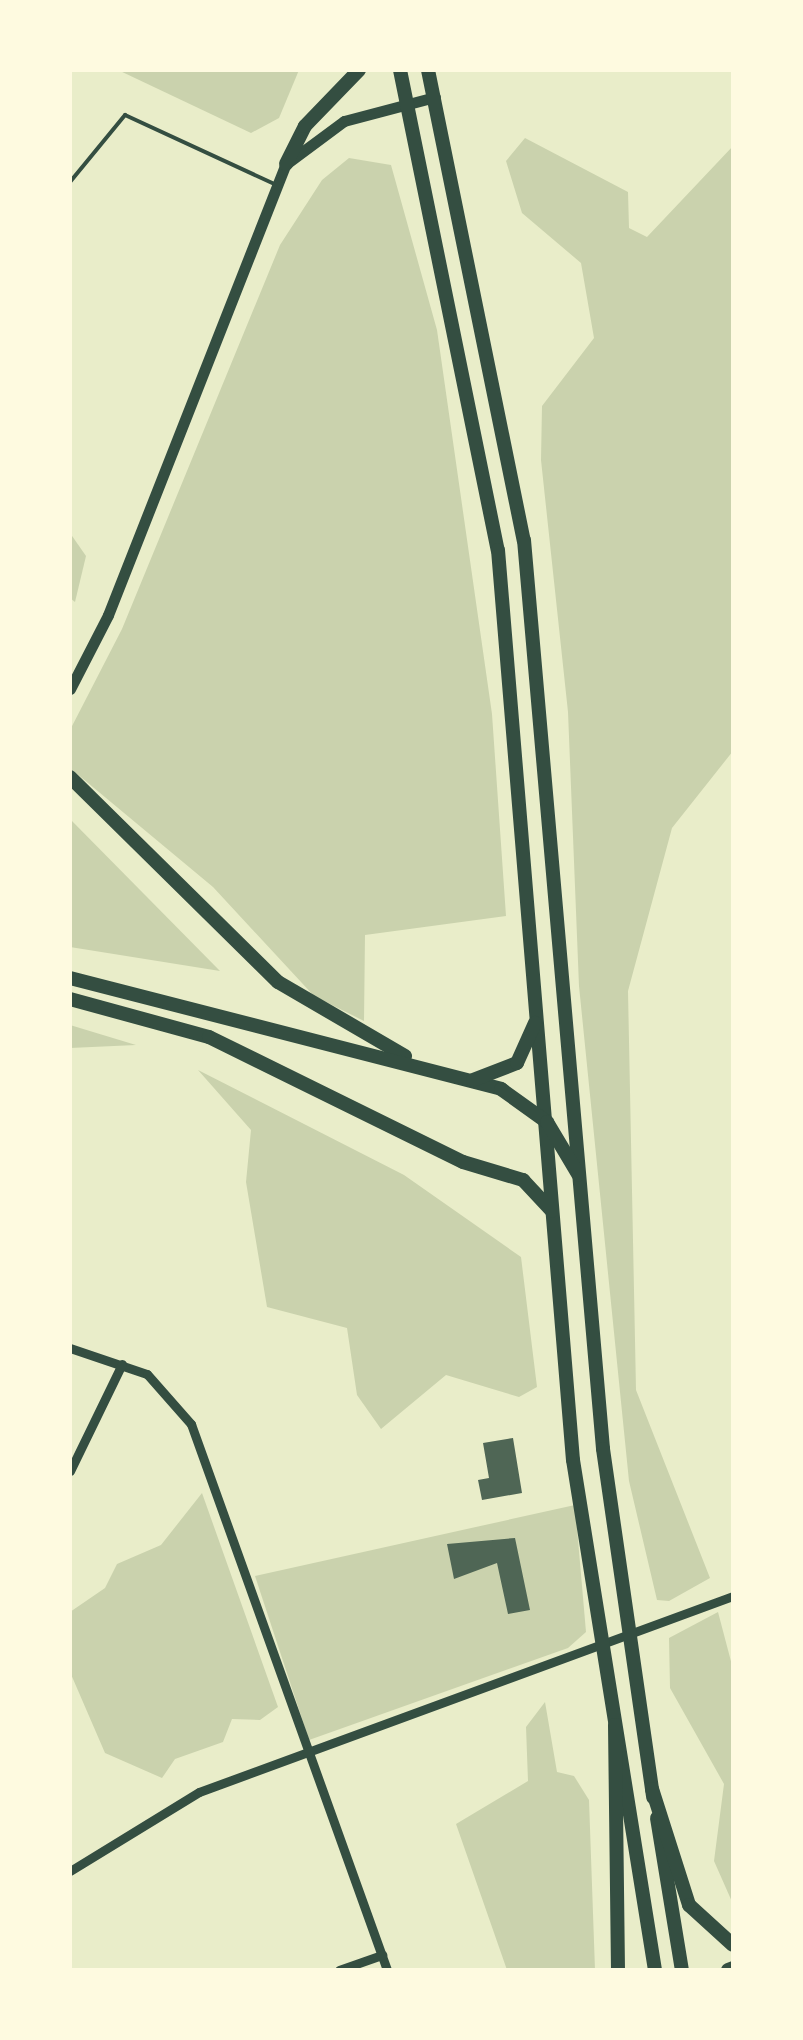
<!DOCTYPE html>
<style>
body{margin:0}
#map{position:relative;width:803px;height:2040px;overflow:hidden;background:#e9edc9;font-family:"Roboto Condensed",sans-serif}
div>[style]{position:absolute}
.green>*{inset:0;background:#cad2ad}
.building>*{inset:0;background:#4f6655}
.service>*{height:4px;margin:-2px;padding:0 2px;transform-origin:2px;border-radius:2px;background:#344e41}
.minor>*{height:9px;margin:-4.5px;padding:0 4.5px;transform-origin:4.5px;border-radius:4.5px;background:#344e41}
.secondary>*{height:11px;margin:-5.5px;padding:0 5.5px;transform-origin:5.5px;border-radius:5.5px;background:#344e41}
.primary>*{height:14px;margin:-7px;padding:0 7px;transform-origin:7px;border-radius:7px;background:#344e41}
.trunk>*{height:14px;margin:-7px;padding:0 7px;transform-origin:7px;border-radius:7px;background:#344e41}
span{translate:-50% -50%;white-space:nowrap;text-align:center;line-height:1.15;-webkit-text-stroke:10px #fefae0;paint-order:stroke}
.frame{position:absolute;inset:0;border:72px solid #fefae0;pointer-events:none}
</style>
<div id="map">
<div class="green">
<div style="clip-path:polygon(118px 70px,299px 70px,279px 118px,251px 133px)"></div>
<div style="clip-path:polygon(525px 138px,628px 192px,629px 228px,647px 237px,733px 146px,733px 751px,672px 828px,628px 991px,636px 1390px,710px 1578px,669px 1601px,657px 1600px,629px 1481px,579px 986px,568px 712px,541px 460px,542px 406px,594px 338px,581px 263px,522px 213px,506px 161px)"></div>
<div style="clip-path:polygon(349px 158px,391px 165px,437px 330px,492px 714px,506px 916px,365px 935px,364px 1021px,314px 996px,213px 887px,70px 768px,70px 730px,122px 629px,280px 245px,322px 180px)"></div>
<div style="clip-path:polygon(70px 533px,86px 556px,75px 602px,70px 598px)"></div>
<div style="clip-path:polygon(70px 819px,220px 971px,70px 947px)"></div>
<div style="clip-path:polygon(70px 1025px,136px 1045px,70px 1048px)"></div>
<div style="clip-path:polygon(198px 1070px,404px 1175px,521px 1257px,537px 1387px,519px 1397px,446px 1375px,381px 1429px,357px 1395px,347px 1328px,267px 1307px,246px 1182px,251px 1130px)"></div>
<div style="clip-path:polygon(202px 1493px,278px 1707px,260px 1720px,232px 1719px,223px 1742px,175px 1759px,162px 1778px,105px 1753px,70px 1672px,70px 1612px,105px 1588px,117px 1564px,161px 1545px)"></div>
<div style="clip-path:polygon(575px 1505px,586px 1632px,568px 1648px,309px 1740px,255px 1576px)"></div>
<div style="clip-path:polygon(718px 1612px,733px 1669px,733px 1904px,714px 1861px,724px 1784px,670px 1688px,669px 1638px)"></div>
<div style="clip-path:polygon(545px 1702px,557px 1772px,574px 1776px,589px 1800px,595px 1970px,507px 1970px,456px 1824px,528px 1781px,526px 1727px)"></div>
</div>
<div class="building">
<div style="clip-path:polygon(513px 1438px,522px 1493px,482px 1500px,478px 1480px,489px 1478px,483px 1443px)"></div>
<div style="clip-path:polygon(515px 1538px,530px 1610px,508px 1614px,497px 1563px,454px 1579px,447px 1544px)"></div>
</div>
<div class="service">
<div style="left:70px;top:182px;width:87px;rotate:-50.6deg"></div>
<div style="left:125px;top:115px;width:164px;rotate:24.8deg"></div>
</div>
<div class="minor">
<div style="left:70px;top:1348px;width:81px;rotate:18.7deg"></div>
<div style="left:147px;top:1374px;width:67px;rotate:48.7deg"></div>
<div style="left:191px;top:1424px;width:580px;rotate:70.25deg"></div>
<div style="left:70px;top:1471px;width:119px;rotate:-64.1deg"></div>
<div style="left:70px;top:1871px;width:151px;rotate:-31.5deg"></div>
<div style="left:199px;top:1792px;width:569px;rotate:-20.16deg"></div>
<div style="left:339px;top:1970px;width:46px;rotate:-19.2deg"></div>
</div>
<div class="secondary">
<div style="left:70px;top:689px;width:83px;rotate:-62.8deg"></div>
<div style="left:108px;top:615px;width:485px;rotate:-68.5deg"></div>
<div style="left:286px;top:164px;width:72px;rotate:-36.6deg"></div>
<div style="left:344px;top:121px;width:94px;rotate:-14.8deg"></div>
</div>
<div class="primary">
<div style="left:400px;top:70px;width:490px;rotate:78.5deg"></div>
<div style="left:498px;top:550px;width:913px;rotate:85.29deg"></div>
<div style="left:573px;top:1460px;width:517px;rotate:80.87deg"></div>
<div style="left:428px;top:70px;width:480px;rotate:78.5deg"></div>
<div style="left:524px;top:540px;width:912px;rotate:85.03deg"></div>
<div style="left:603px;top:1449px;width:352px;rotate:81.8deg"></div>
<div style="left:286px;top:164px;width:42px;rotate:-63.4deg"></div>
<div style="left:305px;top:126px;width:78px;rotate:-46deg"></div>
<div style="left:70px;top:777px;width:292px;rotate:44.6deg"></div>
<div style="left:278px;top:982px;width:147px;rotate:30.2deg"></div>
<div style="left:70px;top:978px;width:445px;rotate:14.4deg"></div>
<div style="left:501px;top:1089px;width:57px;rotate:35.7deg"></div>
<div style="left:547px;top:1122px;width:61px;rotate:59.2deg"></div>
<div style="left:70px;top:999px;width:144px;rotate:15.3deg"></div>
<div style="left:209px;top:1037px;width:283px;rotate:26.2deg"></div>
<div style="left:463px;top:1162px;width:63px;rotate:16.7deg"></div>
<div style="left:523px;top:1180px;width:42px;rotate:46.9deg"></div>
<div style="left:473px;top:1080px;width:47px;rotate:-21.1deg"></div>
<div style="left:517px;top:1063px;width:44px;rotate:-65.8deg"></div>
<div style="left:657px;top:1818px;width:154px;rotate:80.7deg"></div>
</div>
<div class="trunk">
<div style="left:615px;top:1725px;width:245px;rotate:89.3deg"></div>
<div style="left:652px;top:1789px;width:122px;rotate:72.3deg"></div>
<div style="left:689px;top:1905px;width:59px;rotate:42.3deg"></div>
<div style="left:728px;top:1970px;width:5px;rotate:-22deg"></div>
</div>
<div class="frame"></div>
</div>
